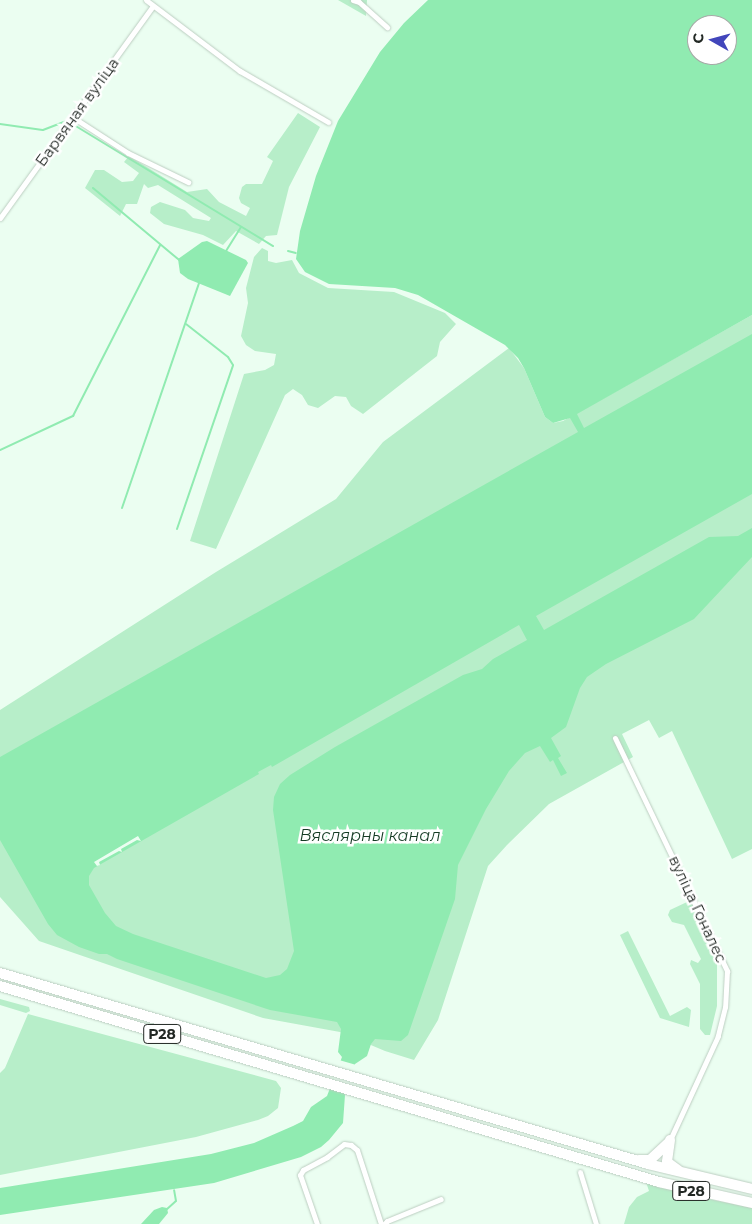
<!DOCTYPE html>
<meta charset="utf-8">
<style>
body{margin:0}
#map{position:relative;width:752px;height:1224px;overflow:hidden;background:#ebfef1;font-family:Montserrat,sans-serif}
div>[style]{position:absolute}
.green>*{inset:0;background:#b7eec9}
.water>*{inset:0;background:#90ebb1}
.pier>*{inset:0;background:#ebfef1;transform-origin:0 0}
.stream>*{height:2px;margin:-1px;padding:0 1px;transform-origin:1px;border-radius:1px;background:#90ebb1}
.roads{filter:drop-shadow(0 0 1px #bccec1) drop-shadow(0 0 1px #bccec1)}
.street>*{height:5px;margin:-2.5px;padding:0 2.5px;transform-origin:2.5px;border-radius:2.5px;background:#fff}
.highway>*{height:10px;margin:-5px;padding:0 5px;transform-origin:5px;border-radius:5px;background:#fff}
span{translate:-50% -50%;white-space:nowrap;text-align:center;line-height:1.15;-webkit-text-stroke:5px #fff;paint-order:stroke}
.shield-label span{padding:1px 4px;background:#fff;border:1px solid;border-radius:4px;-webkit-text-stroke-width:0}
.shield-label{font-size:14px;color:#222824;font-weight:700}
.street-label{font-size:15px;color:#222824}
.water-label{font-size:16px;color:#153b24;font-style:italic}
.north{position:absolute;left:687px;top:15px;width:50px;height:50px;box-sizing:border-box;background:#fff;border:1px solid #a7a9a7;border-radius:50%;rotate:277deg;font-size:14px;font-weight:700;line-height:20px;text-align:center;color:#222824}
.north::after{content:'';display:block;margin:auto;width:18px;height:22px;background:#4246bb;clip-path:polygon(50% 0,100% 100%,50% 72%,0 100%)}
</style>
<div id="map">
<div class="green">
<div style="clip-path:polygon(338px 0,367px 0,366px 16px)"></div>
<div style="clip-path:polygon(298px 113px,320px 127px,289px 187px,277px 235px,266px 236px,259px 244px,236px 231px,223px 245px,203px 235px,164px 224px,150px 213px,151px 207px,160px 202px,185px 210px,193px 218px,209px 221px,211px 218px,158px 185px,148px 188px,144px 184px,137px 204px,126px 204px,120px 216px,85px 188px,95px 170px,104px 170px,122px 182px,133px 181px,139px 173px,124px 162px,129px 156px,187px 192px,207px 189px,219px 202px,246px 216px,250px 208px,241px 203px,239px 198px,242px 187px,246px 184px,262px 184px,273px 161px,267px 157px)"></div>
<div style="clip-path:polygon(262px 248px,268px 251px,268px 261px,276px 263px,292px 260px,299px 273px,328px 288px,394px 292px,445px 313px,456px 324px,440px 342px,437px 356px,363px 414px,351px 406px,346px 397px,335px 396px,318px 408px,308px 405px,302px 395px,293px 389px,285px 395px,216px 549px,190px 541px,244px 374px,265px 370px,274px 365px,276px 354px,255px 351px,246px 345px,241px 336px,248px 303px,246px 288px,254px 257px)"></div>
<div style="clip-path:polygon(752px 315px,752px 849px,732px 859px,672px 731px,659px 738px,649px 720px,622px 734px,633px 757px,549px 804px,507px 845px,488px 866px,438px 1020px,414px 1060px,385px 1051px,340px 1032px,263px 1018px,39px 941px,0 897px,0 710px,216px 572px,336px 499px,383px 442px,509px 348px,524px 368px,545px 417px,553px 423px,563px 421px)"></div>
<div style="clip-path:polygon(687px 902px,693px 905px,717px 959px,717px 1006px,710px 1035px,705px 1035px,700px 1029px,700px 984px,690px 964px,691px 960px,698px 963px,701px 959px,684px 925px,672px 922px,668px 915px,670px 910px)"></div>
<div style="clip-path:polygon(628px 931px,670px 1016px,687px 1007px,691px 1010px,689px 1027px,660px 1018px,620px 935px)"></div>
<div style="clip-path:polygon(0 999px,29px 1007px,30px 1011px,26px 1013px,0 1005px)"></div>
<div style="clip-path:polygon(28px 1014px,276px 1081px,281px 1088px,278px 1108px,268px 1116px,258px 1120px,196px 1137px,0 1175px,0 1073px,5px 1068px)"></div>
<div style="clip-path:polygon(646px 1182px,699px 1197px,752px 1208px,752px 1224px,624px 1224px,629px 1207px,637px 1197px,649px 1191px)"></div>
</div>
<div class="water">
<div style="clip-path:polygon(evenodd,428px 0,752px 0,752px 315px,577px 414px,584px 428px,752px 334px,752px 494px,536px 616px,544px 630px,709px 537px,738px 536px,752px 528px,752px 557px,694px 619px,606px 664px,587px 677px,580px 688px,566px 727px,551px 738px,561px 756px,558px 758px,567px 773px,561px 776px,553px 760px,550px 762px,540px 746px,525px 753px,509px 771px,486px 809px,458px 865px,455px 899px,408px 1035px,401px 1041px,375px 1039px,371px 1044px,367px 1056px,355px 1064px,345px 1095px,343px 1123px,329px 1140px,321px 1147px,301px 1157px,214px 1183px,0 1215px,0 1188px,211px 1154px,254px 1143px,293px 1126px,303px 1121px,311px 1107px,327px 1096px,342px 1057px,338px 1052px,341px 1029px,337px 1022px,270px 1010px,117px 959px,107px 954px,99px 954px,79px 947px,57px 935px,48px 924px,0 840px,0 757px,578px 432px,570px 418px,553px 423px,545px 417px,524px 368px,518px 358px,505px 345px,418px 295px,395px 288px,329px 284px,305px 272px,296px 259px,300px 231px,316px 176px,338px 121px,380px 52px,404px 23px,428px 0,697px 25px,727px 25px,727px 55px,697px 55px,697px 25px,428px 0,519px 625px,527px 640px,493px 659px,482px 669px,463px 675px,335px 747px,290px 775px,280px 784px,274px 797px,273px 810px,294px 951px,287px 969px,280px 975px,266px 978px,133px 934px,116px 926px,105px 913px,89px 885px,89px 876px,94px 868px,259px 774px,258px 772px,271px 765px,272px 767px,519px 625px)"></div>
<div style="clip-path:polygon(207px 241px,246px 260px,248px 263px,230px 296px,188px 279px,180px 273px,178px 259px,202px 242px)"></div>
<div style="clip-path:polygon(162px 1207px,167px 1208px,168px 1213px,159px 1224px,141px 1224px,154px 1210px)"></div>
</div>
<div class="pier">
<div style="clip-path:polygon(138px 836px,141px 841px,137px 840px,121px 849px,122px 852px,119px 851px,99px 862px,100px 865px,97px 866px,94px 862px)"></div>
<div style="left:339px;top:1060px;width:19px;height:30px;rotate:16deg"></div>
</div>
<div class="stream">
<div style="left:0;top:124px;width:43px;rotate:7.9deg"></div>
<div style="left:43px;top:130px;width:25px;rotate:-21deg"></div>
<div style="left:74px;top:125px;width:233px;rotate:31.3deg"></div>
<div style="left:93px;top:188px;width:112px;rotate:39.9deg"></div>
<div style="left:226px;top:251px;width:28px;rotate:-58deg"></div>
<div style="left:288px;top:251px;width:8px;rotate:14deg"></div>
<div style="left:0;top:450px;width:81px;rotate:-25deg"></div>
<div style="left:73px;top:416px;width:192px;rotate:-63deg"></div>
<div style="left:122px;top:508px;width:238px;rotate:-71.1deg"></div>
<div style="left:177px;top:529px;width:173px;rotate:-71.1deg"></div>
<div style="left:233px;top:365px;width:9px;rotate:-122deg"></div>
<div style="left:228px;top:357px;width:53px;rotate:-141.8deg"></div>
<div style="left:166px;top:1210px;width:13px;rotate:-42deg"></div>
<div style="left:176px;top:1201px;width:11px;rotate:-100deg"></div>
</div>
<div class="roads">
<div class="street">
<div style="left:146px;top:0;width:118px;rotate:37.1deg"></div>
<div style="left:240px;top:71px;width:102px;rotate:30.1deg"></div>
<div style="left:353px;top:0;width:6px;rotate:18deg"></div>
<div style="left:359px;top:2px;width:38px;rotate:42deg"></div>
<div style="left:74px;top:118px;width:64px;rotate:32.9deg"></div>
<div style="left:128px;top:153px;width:67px;rotate:25.8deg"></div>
<div style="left:0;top:218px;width:261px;rotate:-54.2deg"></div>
<div style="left:615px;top:738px;width:259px;rotate:64.3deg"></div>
<div style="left:727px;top:971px;width:36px;rotate:93deg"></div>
<div style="left:725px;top:1007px;width:30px;rotate:104deg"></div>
<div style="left:718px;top:1036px;width:115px;rotate:114.8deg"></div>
<div style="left:580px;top:1172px;width:54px;rotate:72.9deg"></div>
<div style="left:317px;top:1224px;width:52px;rotate:-109.1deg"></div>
<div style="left:300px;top:1175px;width:6px;rotate:-59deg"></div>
<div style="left:303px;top:1170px;width:27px;rotate:-28deg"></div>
<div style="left:327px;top:1157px;width:21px;rotate:-37deg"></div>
<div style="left:344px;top:1144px;width:7px;rotate:8deg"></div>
<div style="left:351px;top:1145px;width:8px;rotate:40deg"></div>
<div style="left:357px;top:1150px;width:78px;rotate:72deg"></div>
<div style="left:384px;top:1224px;width:4px;rotate:-45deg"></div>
<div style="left:387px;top:1221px;width:58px;rotate:-22.2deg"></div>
</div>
<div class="highway">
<div style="left:0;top:973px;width:676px;rotate:16.42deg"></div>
<div style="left:648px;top:1164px;width:107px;rotate:13.5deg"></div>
<div style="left:0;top:986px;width:688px;rotate:16.56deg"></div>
<div style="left:659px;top:1182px;width:95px;rotate:12.7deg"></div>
<div style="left:670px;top:1140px;width:22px;rotate:98deg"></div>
<div style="left:667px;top:1162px;width:14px;rotate:36deg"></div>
<div style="left:639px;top:1160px;width:11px"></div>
<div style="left:650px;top:1160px;width:25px;rotate:-43deg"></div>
</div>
</div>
<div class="shield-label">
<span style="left:162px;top:1034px">Р28</span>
<span style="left:691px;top:1191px">Р28</span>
</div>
<div class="street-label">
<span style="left:77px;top:112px;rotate:-54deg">Барвяная вуліца</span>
<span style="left:698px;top:909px;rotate:65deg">вуліца Гоналес</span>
</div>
<div class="water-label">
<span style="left:370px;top:836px">Вяслярны канал</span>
</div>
<div class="north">С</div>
</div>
